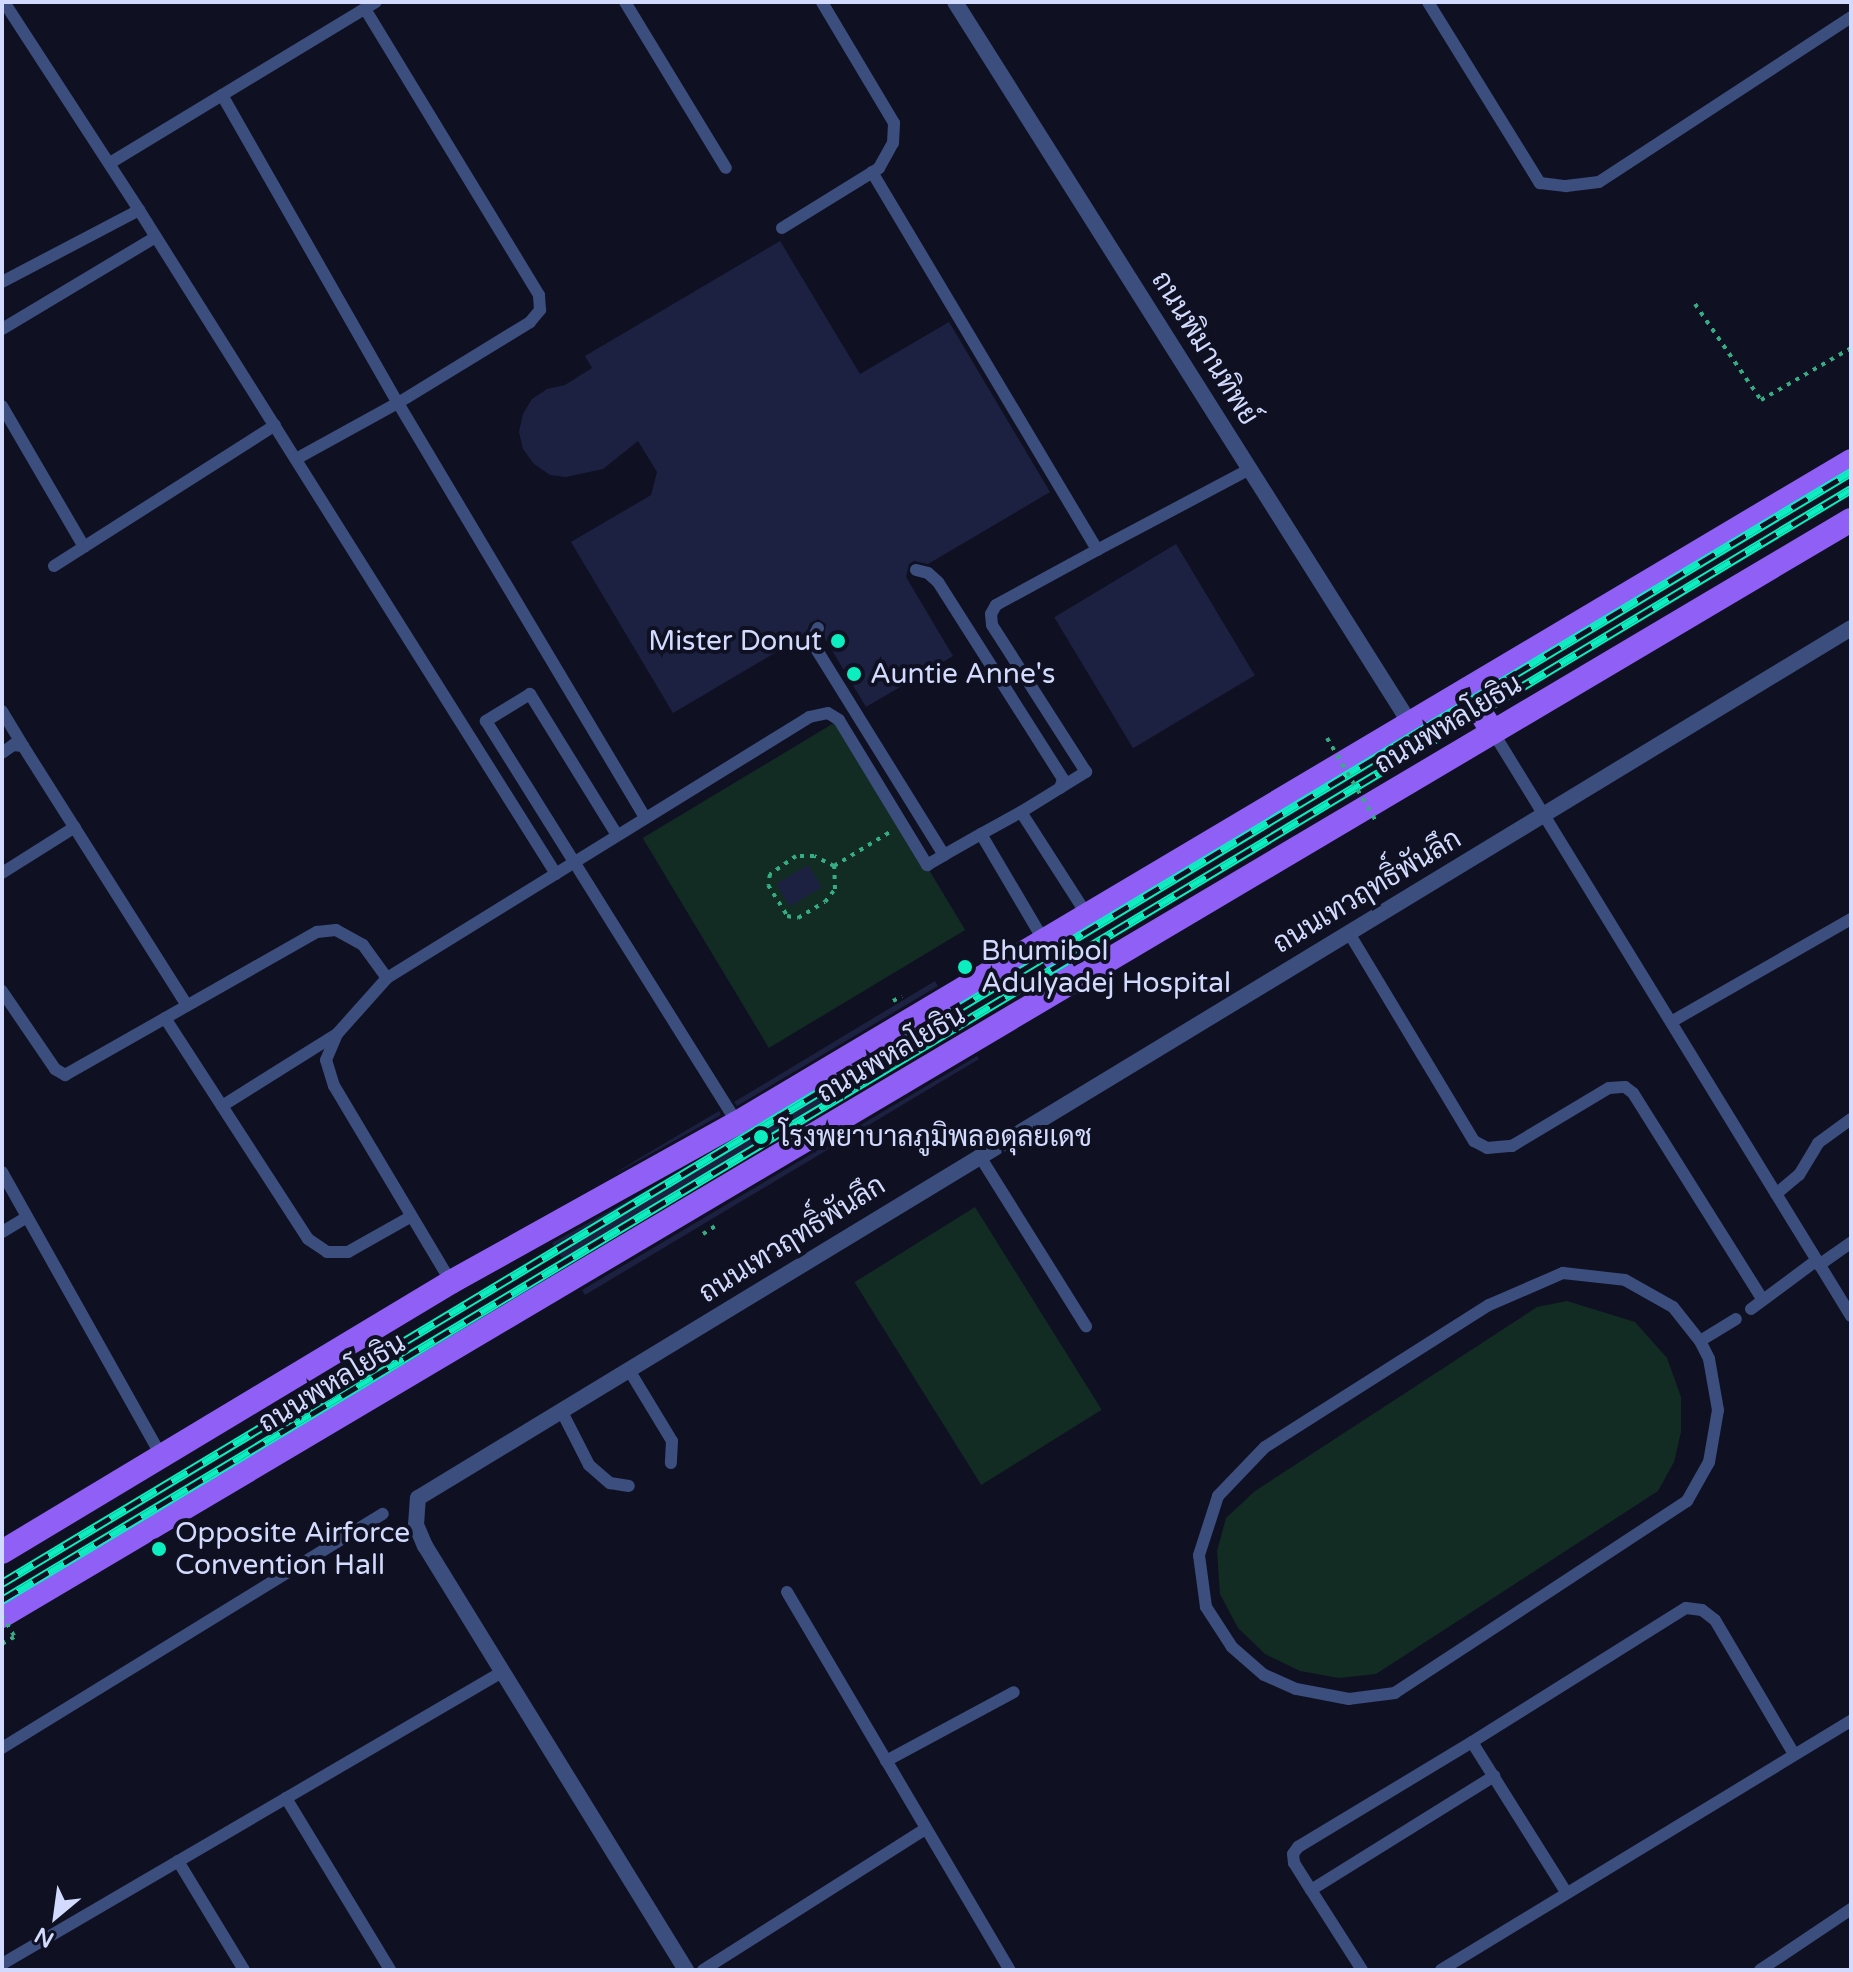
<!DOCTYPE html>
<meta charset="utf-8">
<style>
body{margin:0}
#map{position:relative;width:1853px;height:1972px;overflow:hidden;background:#0f1122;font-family:"Varela Round",Sarabun,sans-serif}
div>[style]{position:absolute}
.green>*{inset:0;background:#122b23;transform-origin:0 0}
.building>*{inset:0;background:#1c2041;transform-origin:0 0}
.path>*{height:4px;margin-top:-2px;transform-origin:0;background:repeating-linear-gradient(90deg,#35ad82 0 4px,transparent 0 10px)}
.service>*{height:12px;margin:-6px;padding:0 6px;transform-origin:6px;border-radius:6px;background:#3c4e7e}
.minor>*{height:16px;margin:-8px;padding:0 8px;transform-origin:8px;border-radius:8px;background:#3c4e7e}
.primary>*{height:24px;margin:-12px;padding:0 12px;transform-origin:12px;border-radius:12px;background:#905ff6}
.rail>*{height:9px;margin-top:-4.5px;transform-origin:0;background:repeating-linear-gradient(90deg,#0f1122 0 18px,#0deec0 0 36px);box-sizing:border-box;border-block:2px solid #0deec0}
.path-bridge>*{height:4px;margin-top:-2px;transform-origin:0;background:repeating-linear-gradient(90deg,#35ad82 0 4px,transparent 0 10px)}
.dots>*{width:22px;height:22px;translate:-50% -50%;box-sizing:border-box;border:4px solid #0f1122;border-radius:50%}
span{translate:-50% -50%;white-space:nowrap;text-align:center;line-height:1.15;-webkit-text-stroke:8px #0f1122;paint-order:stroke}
.street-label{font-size:28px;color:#d2dafd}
.poi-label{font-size:28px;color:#d2dafd}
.right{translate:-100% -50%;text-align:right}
.left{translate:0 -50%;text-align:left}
.frame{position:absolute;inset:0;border:4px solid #d2dafd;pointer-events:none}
.north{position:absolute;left:16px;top:1876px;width:80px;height:80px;-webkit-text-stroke:6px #0f1122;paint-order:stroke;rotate:209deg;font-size:22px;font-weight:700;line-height:32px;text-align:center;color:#d2dafd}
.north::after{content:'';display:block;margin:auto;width:28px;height:36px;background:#d2dafd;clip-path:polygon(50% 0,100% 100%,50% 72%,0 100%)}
</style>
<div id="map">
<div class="green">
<div style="left:839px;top:720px;width:245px;height:229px;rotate:59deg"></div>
<div style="left:975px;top:1207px;width:239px;height:142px;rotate:58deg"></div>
<div style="clip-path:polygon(1567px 1301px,1635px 1322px,1667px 1358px,1681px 1397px,1681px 1432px,1674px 1462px,1658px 1491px,1376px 1674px,1339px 1678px,1300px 1671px,1265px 1654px,1238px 1628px,1220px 1594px,1217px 1551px,1226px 1518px,1255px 1491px,1537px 1307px)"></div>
</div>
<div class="building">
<div style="clip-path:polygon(780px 241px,860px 374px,949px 322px,1050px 492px,928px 564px,914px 561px,909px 564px,906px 577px,953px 656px,866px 707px,824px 637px,826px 624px,818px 619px,810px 623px,805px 635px,673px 713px,571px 542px,651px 495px,657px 472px,638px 441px,603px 469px,566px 477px,550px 475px,534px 464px,523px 449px,519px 432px,523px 414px,532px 399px,547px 389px,565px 385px,592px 368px,585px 356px)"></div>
<div style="left:1176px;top:544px;width:153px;height:142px;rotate:59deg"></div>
<div style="left:808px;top:865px;width:26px;height:37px;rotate:59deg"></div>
<div style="clip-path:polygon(935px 981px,938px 986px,737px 1106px,734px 1102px)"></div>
<div style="clip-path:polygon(952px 1012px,962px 1029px,566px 1264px,552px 1243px,744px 1136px)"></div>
<div style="clip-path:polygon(977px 1056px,979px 1059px,585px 1295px,582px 1290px)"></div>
<div style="clip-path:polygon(719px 1111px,721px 1115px,611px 1176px,638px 1159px)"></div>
</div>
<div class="path">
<div style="left:1695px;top:304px;width:116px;rotate:55.5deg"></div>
<div style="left:1761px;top:400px;width:104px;rotate:-30deg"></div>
<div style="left:834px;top:866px;width:22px;rotate:-153deg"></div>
<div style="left:814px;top:856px;width:18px;rotate:180deg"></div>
<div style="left:796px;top:856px;width:32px;rotate:145deg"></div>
<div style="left:770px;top:874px;width:11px;rotate:100deg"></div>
<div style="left:768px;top:885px;width:36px;rotate:58deg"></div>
<div style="left:787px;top:916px;width:11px;rotate:10deg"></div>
<div style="left:798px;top:918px;width:31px;rotate:-31deg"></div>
<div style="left:825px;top:902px;width:16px;rotate:-52deg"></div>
<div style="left:835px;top:889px;width:23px;rotate:-92deg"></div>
<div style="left:834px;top:866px;width:66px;rotate:-31.3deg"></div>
<div style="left:893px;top:1001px;width:10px;rotate:-29deg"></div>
<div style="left:703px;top:1234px;width:17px;rotate:-33deg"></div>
<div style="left:2px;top:1644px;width:14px;rotate:-30deg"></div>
</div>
<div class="service">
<div style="left:4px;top:2px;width:248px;rotate:57deg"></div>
<div style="left:139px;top:210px;width:784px;rotate:57.87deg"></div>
<div style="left:625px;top:2px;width:194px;rotate:58.7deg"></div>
<div style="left:1428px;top:2px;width:213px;rotate:58.3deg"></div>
<div style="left:1540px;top:183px;width:26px;rotate:7deg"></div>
<div style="left:1566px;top:186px;width:33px;rotate:-7deg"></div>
<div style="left:1599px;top:182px;width:301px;rotate:-33.2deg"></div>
<div style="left:222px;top:95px;width:355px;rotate:60.3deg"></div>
<div style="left:398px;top:403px;width:483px;rotate:59.2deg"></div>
<div style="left:110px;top:163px;width:311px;rotate:-31.2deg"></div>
<div style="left:872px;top:172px;width:440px;rotate:59.2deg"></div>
<div style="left:1097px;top:550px;width:173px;rotate:-27.9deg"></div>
<div style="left:782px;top:228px;width:114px;rotate:-31.7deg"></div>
<div style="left:879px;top:168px;width:29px;rotate:-61deg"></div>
<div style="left:893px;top:143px;width:20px;rotate:-87deg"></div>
<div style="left:894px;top:123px;width:141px;rotate:-120.8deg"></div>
<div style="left:2px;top:282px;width:155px;rotate:-27.7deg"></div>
<div style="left:2px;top:329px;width:179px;rotate:-30.9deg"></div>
<div style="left:2px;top:406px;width:163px;rotate:59.8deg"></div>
<div style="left:296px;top:459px;width:116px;rotate:-28.8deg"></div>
<div style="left:398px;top:403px;width:155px;rotate:-31.5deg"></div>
<div style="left:530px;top:322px;width:16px;rotate:-50deg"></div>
<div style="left:540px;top:310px;width:15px;rotate:-94deg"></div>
<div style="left:539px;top:295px;width:335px;rotate:-121.3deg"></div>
<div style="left:54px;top:566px;width:262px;rotate:-32.5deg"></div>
<div style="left:916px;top:570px;width:12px;rotate:14deg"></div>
<div style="left:928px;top:573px;width:13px;rotate:42deg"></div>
<div style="left:938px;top:582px;width:233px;rotate:57.6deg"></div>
<div style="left:1063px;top:779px;width:9px;rotate:108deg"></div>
<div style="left:1060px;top:788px;width:46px;rotate:148.4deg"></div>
<div style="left:1021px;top:812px;width:122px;rotate:57.3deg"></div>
<div style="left:818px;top:628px;width:9px;rotate:117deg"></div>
<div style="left:814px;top:636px;width:11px;rotate:85deg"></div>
<div style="left:815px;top:647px;width:245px;rotate:58.2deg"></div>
<div style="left:944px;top:855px;width:43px;rotate:-29.6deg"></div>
<div style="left:981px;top:834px;width:124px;rotate:59.5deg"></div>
<div style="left:2px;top:711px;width:41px;rotate:59deg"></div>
<div style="left:1493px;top:732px;width:685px;rotate:58.49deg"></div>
<div style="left:2px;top:753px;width:14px;rotate:-36deg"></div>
<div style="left:13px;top:745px;width:10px;rotate:6deg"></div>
<div style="left:23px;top:746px;width:307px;rotate:57.7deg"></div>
<div style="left:1060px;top:788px;width:31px;rotate:-32deg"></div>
<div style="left:1086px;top:772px;width:174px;rotate:-122.6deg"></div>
<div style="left:992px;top:625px;width:11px;rotate:-95deg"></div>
<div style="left:991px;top:614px;width:10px;rotate:-61deg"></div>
<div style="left:996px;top:605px;width:115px;rotate:-28.6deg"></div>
<div style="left:981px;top:834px;width:46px;rotate:-28.8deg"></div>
<div style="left:617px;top:835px;width:166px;rotate:-121.7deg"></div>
<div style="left:530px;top:694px;width:52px;rotate:148.5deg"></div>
<div style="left:486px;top:721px;width:474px;rotate:58deg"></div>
<div style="left:2px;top:873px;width:86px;rotate:-32.2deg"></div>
<div style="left:1349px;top:933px;width:243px;rotate:59deg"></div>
<div style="left:1474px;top:1141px;width:15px;rotate:28deg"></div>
<div style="left:1487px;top:1148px;width:25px;rotate:-5deg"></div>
<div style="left:1512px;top:1146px;width:113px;rotate:-30.9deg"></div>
<div style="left:1609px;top:1088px;width:16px;rotate:-4deg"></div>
<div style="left:1625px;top:1087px;width:10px;rotate:37deg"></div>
<div style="left:1633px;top:1093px;width:244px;rotate:57.9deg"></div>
<div style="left:2px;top:991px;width:94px;rotate:55.8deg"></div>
<div style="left:55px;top:1069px;width:12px;rotate:31deg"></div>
<div style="left:65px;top:1075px;width:290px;rotate:-29.6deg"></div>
<div style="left:317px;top:932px;width:19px;rotate:-6deg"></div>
<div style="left:336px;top:930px;width:31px;rotate:29deg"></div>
<div style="left:363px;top:945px;width:41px;rotate:54deg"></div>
<div style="left:165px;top:1018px;width:263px;rotate:57.1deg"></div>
<div style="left:308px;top:1239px;width:23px;rotate:34deg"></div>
<div style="left:327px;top:1252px;width:21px"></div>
<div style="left:348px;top:1252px;width:71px;rotate:-29.4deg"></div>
<div style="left:1671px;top:1022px;width:207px;rotate:-29.8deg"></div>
<div style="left:222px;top:1106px;width:136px;rotate:-32.1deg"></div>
<div style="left:979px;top:1155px;width:202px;rotate:58deg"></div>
<div style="left:2px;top:1172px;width:325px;rotate:60.7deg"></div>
<div style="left:1776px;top:1194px;width:30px;rotate:-40deg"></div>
<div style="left:1799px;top:1175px;width:37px;rotate:-59deg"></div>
<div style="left:1818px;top:1143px;width:41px;rotate:-36deg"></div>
<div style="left:2px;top:1232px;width:29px;rotate:-31deg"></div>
<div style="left:1819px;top:1265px;width:39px;rotate:-35deg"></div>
<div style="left:1563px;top:1273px;width:62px;rotate:6.4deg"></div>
<div style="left:1625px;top:1280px;width:55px;rotate:29.4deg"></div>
<div style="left:1673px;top:1307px;width:43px;rotate:51.5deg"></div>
<div style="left:1700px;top:1341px;width:20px;rotate:63deg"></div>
<div style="left:1709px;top:1359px;width:52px;rotate:80deg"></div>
<div style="left:1718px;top:1410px;width:53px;rotate:99.8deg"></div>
<div style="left:1709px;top:1462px;width:45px;rotate:119.4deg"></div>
<div style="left:1687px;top:1501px;width:349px;rotate:146.7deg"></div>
<div style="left:1395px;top:1693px;width:46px;rotate:172.6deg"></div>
<div style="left:1349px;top:1699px;width:54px;rotate:-169.3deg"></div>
<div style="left:1296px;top:1689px;width:35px;rotate:-156deg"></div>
<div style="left:1264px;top:1675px;width:43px;rotate:-138.8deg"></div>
<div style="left:1232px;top:1647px;width:48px;rotate:-123deg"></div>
<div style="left:1206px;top:1607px;width:52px;rotate:-97.7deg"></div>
<div style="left:1199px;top:1555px;width:62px;rotate:-72.1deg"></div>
<div style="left:1218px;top:1496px;width:68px;rotate:-46.2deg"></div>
<div style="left:1265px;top:1447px;width:265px;rotate:-32.4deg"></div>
<div style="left:1489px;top:1305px;width:81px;rotate:-23.4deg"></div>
<div style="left:451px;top:1282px;width:228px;rotate:-120.8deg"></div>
<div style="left:334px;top:1086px;width:27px;rotate:-107deg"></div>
<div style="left:326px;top:1060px;width:28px;rotate:-67deg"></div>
<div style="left:337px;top:1034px;width:75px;rotate:-48.2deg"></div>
<div style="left:387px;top:978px;width:496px;rotate:-31.7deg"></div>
<div style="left:809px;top:717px;width:19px;rotate:-12deg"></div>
<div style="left:828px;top:713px;width:13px;rotate:32deg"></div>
<div style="left:839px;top:720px;width:170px;rotate:58.7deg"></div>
<div style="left:927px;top:865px;width:20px;rotate:-30deg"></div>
<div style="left:1751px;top:1309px;width:82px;rotate:-36.6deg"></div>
<div style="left:1700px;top:1341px;width:42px;rotate:-31.4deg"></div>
<div style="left:629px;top:1370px;width:83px;rotate:58.8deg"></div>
<div style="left:672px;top:1441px;width:22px;rotate:93deg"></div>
<div style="left:561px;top:1410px;width:62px;rotate:63deg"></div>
<div style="left:589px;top:1465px;width:28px;rotate:41deg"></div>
<div style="left:610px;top:1483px;width:19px;rotate:9deg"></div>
<div style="left:787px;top:1592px;width:439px;rotate:59.5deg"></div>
<div style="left:2px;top:1748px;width:447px;rotate:-31.6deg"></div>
<div style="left:886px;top:1761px;width:145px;rotate:-28.3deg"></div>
<div style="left:286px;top:1798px;width:201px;rotate:58.8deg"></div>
<div style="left:178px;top:1861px;width:127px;rotate:58.8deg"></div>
<div style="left:1311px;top:1890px;width:32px;rotate:-122deg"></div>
<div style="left:1294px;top:1863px;width:9px;rotate:-96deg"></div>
<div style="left:1293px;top:1854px;width:9px;rotate:-54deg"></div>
<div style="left:1298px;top:1847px;width:203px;rotate:-31.1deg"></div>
<div style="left:1566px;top:1892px;width:177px;rotate:-122.1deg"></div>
<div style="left:1472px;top:1742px;width:252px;rotate:-32.1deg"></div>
<div style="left:1686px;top:1608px;width:16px;rotate:7deg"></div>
<div style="left:1702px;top:1610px;width:16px;rotate:38deg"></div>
<div style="left:1715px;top:1620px;width:156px;rotate:59.5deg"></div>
<div style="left:2px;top:1964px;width:579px;rotate:-30.28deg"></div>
<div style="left:703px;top:1970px;width:263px;rotate:-32.4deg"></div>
<div style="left:1362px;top:1970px;width:95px;rotate:-122.5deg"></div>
<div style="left:1311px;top:1890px;width:216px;rotate:-31.9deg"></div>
<div style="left:1441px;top:1970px;width:480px;rotate:-31.3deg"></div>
<div style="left:1760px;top:1970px;width:110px;rotate:-33.8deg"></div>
</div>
<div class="minor">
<div style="left:955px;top:2px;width:853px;rotate:57.75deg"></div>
<div style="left:686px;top:1970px;width:498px;rotate:-121.6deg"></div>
<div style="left:425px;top:1546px;width:23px;rotate:-113deg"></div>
<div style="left:416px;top:1525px;width:27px;rotate:-86deg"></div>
<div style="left:418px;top:1498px;width:1676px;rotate:-31.26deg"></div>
</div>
<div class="primary">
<div style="left:1466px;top:690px;width:50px;rotate:57.3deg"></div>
<div style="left:1044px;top:941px;width:49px;rotate:58.2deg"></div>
<div style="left:2px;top:1552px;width:524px;rotate:-31.02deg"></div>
<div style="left:451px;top:1282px;width:327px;rotate:-29.1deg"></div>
<div style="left:737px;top:1123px;width:1296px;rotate:-30.72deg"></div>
<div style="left:2px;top:1616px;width:2149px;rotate:-30.66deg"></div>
</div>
<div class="rail">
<div style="left:2px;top:1583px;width:2157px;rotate:-31deg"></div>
<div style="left:2px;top:1600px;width:2157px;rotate:-31deg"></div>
</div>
<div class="path-bridge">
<div style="left:1327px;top:738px;width:99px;rotate:59.5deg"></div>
<div style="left:2px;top:1615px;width:24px;rotate:60deg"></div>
</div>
<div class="dots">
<div style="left:838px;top:641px;background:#0deec0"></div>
<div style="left:854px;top:674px;background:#0deec0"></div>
<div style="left:965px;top:967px;background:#0deec0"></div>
<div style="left:761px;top:1137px;background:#0deec0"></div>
<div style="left:159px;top:1549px;background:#0deec0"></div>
</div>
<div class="street-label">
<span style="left:1205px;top:348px;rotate:58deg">ถนนพิมานทิพย์</span>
<span style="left:1448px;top:724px;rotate:-31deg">ถนนพหลโยธิน</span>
<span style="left:1367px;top:891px;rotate:-31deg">ถนนเทวฤทธิ์พันลึก</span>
<span style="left:891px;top:1054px;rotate:-30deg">ถนนพหลโยธิน</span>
<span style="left:792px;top:1239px;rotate:-32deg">ถนนเทวฤทธิ์พันลึก</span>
<span style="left:332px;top:1383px;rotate:-31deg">ถนนพหลโยธิน</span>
</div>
<div class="poi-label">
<span class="right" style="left:822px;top:641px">Mister Donut</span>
<span class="left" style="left:870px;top:674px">Auntie Anne's</span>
<span class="left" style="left:981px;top:967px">Bhumibol<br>Adulyadej Hospital</span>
<span class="left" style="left:779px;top:1137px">โรงพยาบาลภูมิพลอดุลยเดช</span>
<span class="left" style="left:175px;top:1549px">Opposite Airforce<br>Convention Hall</span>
</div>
<div class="frame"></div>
<div class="north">N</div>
</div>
